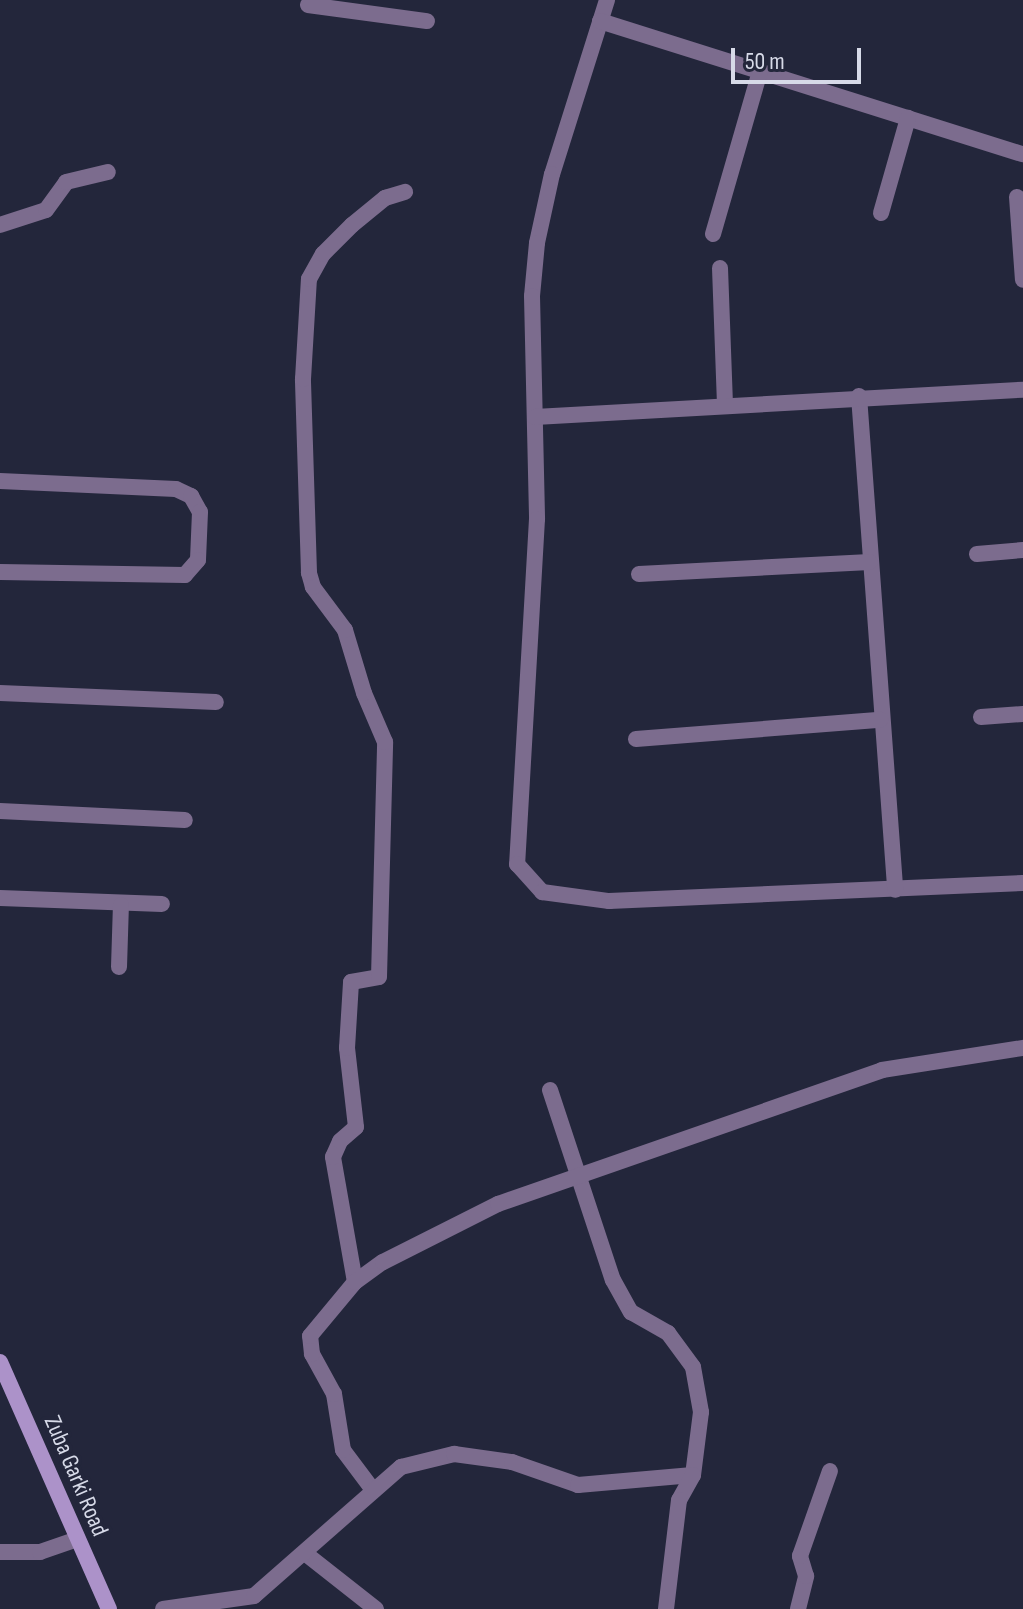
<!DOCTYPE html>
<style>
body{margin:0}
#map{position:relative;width:1023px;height:1609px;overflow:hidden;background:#23263b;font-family:"Sofia Sans Condensed",sans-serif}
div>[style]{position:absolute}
.minor>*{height:16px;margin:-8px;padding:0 8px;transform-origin:8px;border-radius:8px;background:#7c6c8e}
.secondary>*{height:16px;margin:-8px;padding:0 8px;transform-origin:8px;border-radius:8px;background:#ac92c9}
span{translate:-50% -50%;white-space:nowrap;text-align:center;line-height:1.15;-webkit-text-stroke:7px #23263b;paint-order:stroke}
.street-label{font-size:24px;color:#d7dae8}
.scale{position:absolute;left:731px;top:48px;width:130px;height:36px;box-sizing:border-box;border:4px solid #d7dae8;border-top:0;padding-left:10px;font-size:24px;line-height:28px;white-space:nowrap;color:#d7dae8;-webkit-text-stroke:6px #23263b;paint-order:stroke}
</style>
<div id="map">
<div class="minor">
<div style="left:607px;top:0;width:182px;rotate:107.5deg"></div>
<div style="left:552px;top:174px;width:71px;rotate:102.3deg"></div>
<div style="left:537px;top:243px;width:53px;rotate:95.4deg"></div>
<div style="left:532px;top:296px;width:223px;rotate:88.7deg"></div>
<div style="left:537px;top:519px;width:346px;rotate:93.3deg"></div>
<div style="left:517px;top:864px;width:38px;rotate:48deg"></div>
<div style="left:542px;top:892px;width:68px;rotate:7.7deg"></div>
<div style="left:609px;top:901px;width:414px;rotate:-2.5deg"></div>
<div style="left:308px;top:5px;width:120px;rotate:7.7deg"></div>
<div style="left:600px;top:21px;width:443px;rotate:17.5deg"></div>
<div style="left:1017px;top:197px;width:83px;rotate:85.9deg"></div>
<div style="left:881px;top:213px;width:99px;rotate:-74.1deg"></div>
<div style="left:0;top:225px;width:48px;rotate:-18.1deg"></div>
<div style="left:46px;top:210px;width:34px;rotate:-54deg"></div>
<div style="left:66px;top:182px;width:43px;rotate:-13.4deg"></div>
<div style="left:713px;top:234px;width:170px;rotate:-73.9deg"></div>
<div style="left:720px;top:268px;width:138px;rotate:87.9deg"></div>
<div style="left:859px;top:396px;width:495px;rotate:85.8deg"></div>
<div style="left:535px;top:417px;width:489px;rotate:-3.2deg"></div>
<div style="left:0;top:481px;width:176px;rotate:2.6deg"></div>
<div style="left:176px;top:489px;width:17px;rotate:25deg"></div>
<div style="left:191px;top:496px;width:18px;rotate:61deg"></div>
<div style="left:200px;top:512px;width:48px;rotate:92.4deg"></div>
<div style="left:198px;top:560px;width:20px;rotate:131deg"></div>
<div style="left:185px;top:575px;width:185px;rotate:-179.1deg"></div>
<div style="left:977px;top:554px;width:46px;rotate:-5deg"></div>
<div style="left:639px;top:574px;width:231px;rotate:-3deg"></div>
<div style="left:0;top:693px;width:216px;rotate:2.4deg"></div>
<div style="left:981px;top:717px;width:42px;rotate:-4.1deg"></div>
<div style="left:636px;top:739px;width:245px;rotate:-4.5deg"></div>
<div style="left:0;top:811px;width:185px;rotate:2.8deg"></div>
<div style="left:0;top:898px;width:162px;rotate:2.1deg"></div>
<div style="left:119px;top:967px;width:62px;rotate:-88.2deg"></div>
<div style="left:550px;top:1090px;width:200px;rotate:71.7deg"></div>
<div style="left:613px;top:1280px;width:37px;rotate:61deg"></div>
<div style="left:631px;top:1312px;width:43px;rotate:29.6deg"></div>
<div style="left:668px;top:1333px;width:42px;rotate:53.7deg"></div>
<div style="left:693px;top:1367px;width:46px;rotate:79.9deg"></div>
<div style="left:701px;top:1412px;width:64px;rotate:97.2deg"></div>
<div style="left:355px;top:1282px;width:127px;rotate:-100deg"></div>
<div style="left:333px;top:1157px;width:17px;rotate:-66deg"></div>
<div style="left:340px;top:1141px;width:21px;rotate:-41deg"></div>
<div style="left:356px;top:1127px;width:80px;rotate:-96.5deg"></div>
<div style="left:347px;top:1048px;width:66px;rotate:-86.5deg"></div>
<div style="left:351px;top:982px;width:28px;rotate:-10deg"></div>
<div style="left:379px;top:977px;width:235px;rotate:-88.5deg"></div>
<div style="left:385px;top:742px;width:53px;rotate:-113.2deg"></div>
<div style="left:364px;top:693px;width:66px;rotate:-106.8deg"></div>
<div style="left:345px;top:630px;width:54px;rotate:-126.7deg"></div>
<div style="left:313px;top:587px;width:15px;rotate:-106deg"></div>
<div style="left:309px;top:573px;width:194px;rotate:-91.8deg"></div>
<div style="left:303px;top:379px;width:100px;rotate:-86.6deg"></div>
<div style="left:309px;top:279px;width:29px;rotate:-61deg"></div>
<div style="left:323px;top:254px;width:41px;rotate:-45deg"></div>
<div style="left:352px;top:225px;width:43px;rotate:-39.3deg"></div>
<div style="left:385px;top:198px;width:21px;rotate:-17deg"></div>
<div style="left:373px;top:1490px;width:50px;rotate:-126.9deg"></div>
<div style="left:343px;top:1450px;width:57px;rotate:-99.1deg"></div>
<div style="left:334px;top:1394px;width:46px;rotate:-118.8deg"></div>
<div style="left:312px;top:1354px;width:18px;rotate:-96deg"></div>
<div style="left:310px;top:1336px;width:70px;rotate:-50.2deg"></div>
<div style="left:355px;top:1282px;width:34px;rotate:-36deg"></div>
<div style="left:383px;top:1262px;width:129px;rotate:-26.8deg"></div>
<div style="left:498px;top:1204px;width:407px;rotate:-19.2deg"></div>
<div style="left:882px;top:1070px;width:143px;rotate:-8.9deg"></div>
<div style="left:0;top:1552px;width:40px"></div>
<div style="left:40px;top:1552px;width:39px;rotate:-19deg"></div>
<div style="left:306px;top:1554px;width:89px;rotate:38.2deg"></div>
<div style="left:163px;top:1609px;width:92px;rotate:-8.1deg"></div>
<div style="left:254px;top:1596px;width:196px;rotate:-41.3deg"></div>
<div style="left:401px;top:1467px;width:55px;rotate:-13.8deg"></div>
<div style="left:454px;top:1454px;width:59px;rotate:7.9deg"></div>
<div style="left:512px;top:1462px;width:70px;rotate:19.2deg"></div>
<div style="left:578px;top:1485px;width:115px;rotate:-5deg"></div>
<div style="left:693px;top:1475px;width:29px;rotate:119deg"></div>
<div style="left:679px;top:1500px;width:110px;rotate:96.8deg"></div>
<div style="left:798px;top:1609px;width:34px;rotate:-76deg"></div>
<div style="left:806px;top:1576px;width:21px;rotate:-107deg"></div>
<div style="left:800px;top:1556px;width:90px;rotate:-70.6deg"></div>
</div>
<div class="secondary">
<div style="left:0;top:1362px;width:270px;rotate:66.2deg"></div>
</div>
<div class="street-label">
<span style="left:76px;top:1476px;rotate:67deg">Zuba Garki Road</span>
</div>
<div class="scale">50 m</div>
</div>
